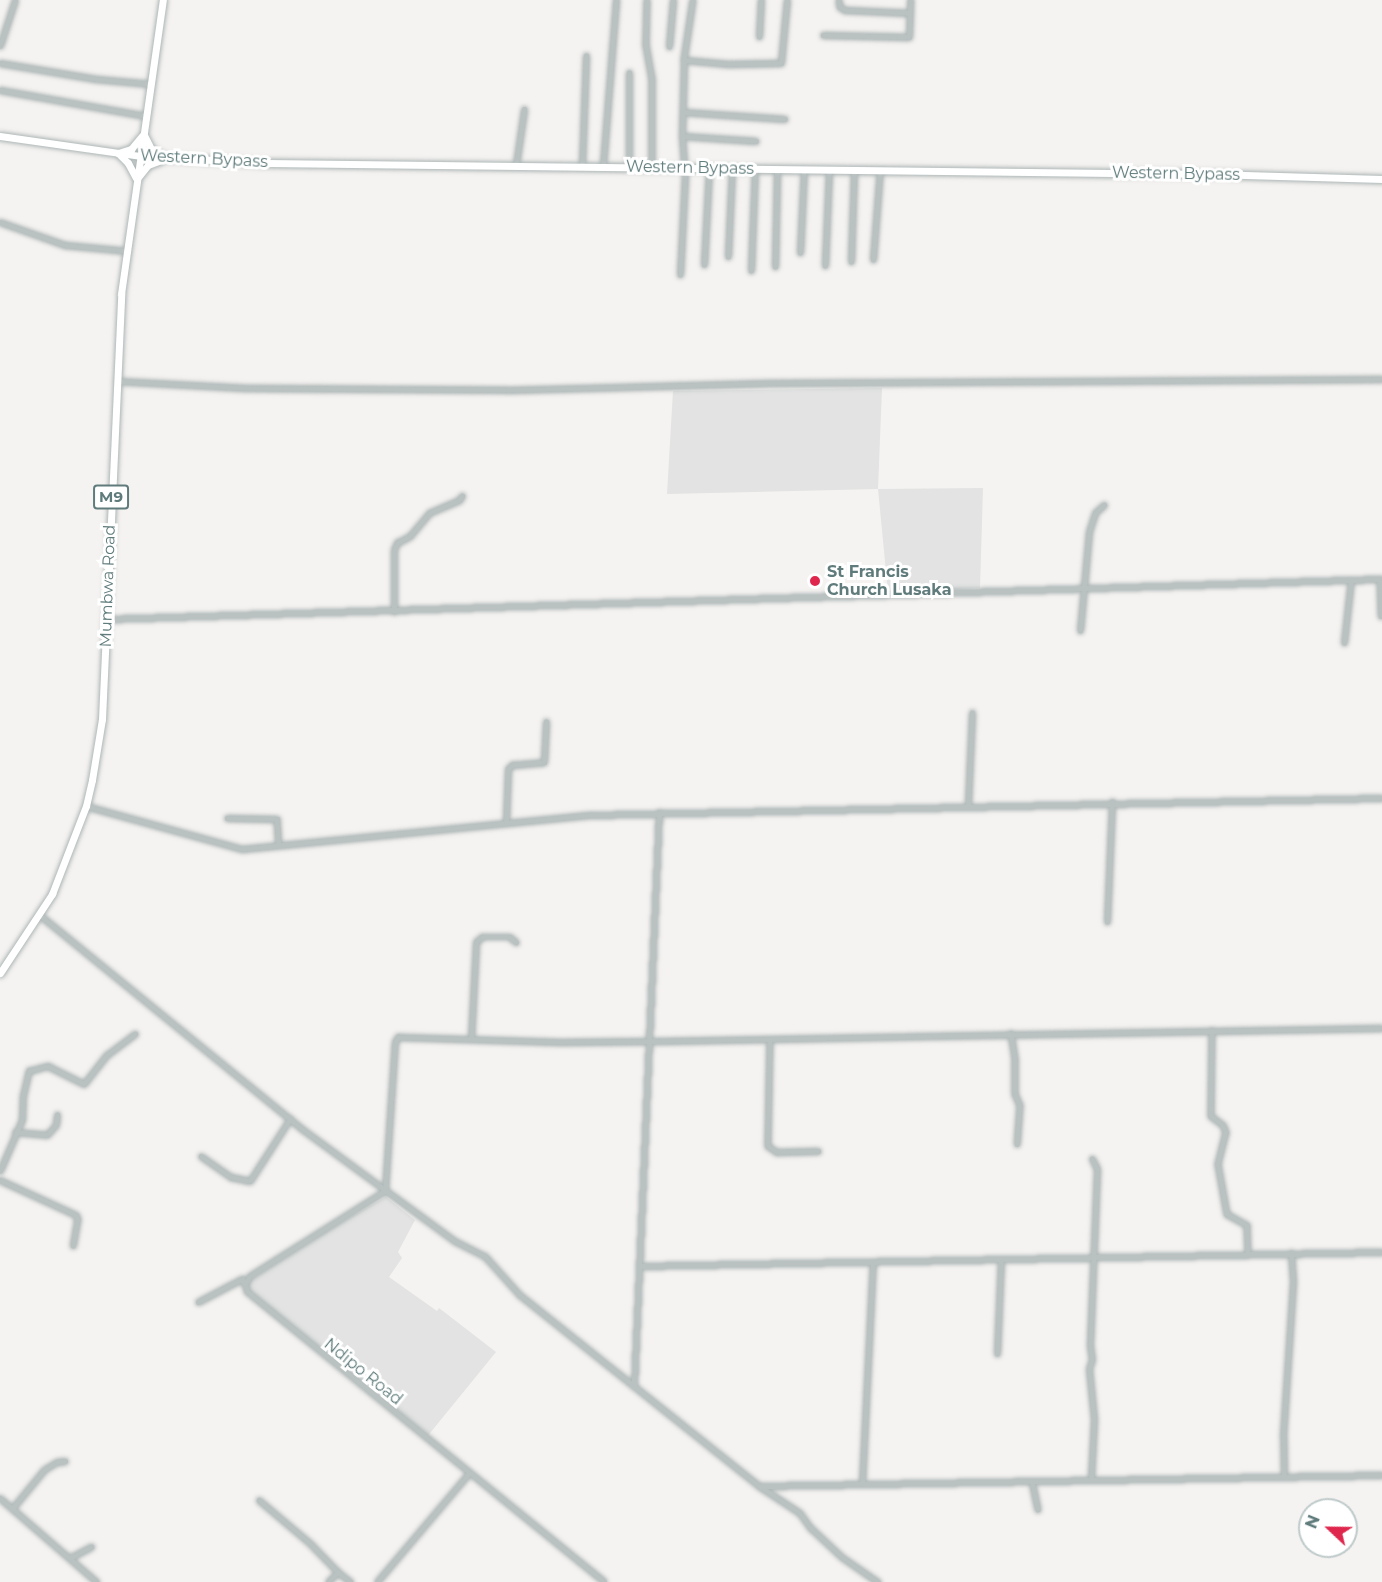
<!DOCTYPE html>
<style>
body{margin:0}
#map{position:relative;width:1382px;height:1582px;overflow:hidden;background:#f5f3f1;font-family:Montserrat,sans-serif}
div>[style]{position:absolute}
.built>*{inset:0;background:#e2e3e2}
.roads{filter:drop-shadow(0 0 2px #adb6b6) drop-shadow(0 0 2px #adb6b6)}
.minor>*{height:4.5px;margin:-2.25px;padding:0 2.25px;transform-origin:2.25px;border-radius:2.25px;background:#b9c1c1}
.primary>*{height:7px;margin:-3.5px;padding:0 3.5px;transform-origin:3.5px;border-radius:3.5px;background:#fff}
.dots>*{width:16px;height:16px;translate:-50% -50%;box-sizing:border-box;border:3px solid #fff;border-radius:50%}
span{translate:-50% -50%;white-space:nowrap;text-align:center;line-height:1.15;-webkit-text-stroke:6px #fff;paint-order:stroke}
.shield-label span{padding:2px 4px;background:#fff;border:2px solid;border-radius:4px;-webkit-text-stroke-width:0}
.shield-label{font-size:15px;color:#607b7b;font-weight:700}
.street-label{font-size:16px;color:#607b7b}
.poi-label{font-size:16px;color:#607b7b;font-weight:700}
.left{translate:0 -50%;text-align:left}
.north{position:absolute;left:1298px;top:1498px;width:60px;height:60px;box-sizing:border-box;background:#fff;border:2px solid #bfcaca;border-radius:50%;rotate:292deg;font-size:16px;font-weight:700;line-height:24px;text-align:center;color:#607b7b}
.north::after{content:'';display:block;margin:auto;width:21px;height:27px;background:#df264c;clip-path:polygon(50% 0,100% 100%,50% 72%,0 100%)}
</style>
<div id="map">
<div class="built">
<div style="clip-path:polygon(882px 388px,878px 489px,983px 488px,980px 588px,888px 592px,878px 489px,667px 494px,673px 391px)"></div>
<div style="clip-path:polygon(386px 1197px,415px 1220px,398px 1252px,402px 1258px,389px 1277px,437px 1311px,439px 1308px,496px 1352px,426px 1438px,247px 1291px,247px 1282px,333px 1227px)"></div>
</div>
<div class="roads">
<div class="minor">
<div style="left:647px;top:0;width:45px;rotate:91.3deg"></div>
<div style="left:646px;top:45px;width:34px;rotate:80deg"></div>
<div style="left:652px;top:78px;width:89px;rotate:90deg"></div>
<div style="left:693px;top:0;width:61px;rotate:98.5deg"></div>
<div style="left:684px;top:60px;width:44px;rotate:5.2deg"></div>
<div style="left:728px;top:64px;width:53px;rotate:-1.1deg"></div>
<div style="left:781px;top:63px;width:63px;rotate:-84.6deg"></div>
<div style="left:839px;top:0;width:7px;rotate:82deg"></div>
<div style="left:840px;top:7px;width:6px;rotate:31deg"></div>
<div style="left:845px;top:10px;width:65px;rotate:2.6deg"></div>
<div style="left:823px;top:35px;width:86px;rotate:1.3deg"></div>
<div style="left:909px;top:37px;width:37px;rotate:-88deg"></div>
<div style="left:759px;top:37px;width:37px;rotate:-87deg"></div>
<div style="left:0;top:46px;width:48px;rotate:-71.9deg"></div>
<div style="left:669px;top:47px;width:47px;rotate:-85.1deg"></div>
<div style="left:0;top:63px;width:97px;rotate:9.5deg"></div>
<div style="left:96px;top:79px;width:55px;rotate:5.2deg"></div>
<div style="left:0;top:90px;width:148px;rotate:10.1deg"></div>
<div style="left:683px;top:112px;width:102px;rotate:3.9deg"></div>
<div style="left:682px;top:136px;width:74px;rotate:3.9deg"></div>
<div style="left:516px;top:165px;width:56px;rotate:-81.7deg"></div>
<div style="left:582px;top:166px;width:110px;rotate:-87.9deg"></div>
<div style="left:603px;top:166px;width:167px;rotate:-85.5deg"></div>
<div style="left:629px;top:167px;width:94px;rotate:-90deg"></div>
<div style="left:0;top:222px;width:69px;rotate:19.5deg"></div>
<div style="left:65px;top:245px;width:63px;rotate:5.4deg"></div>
<div style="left:800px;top:253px;width:84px;rotate:-87.3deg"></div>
<div style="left:728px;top:257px;width:89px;rotate:-87.4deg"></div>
<div style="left:873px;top:260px;width:90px;rotate:-85.6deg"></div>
<div style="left:851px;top:262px;width:92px;rotate:-88.1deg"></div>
<div style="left:704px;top:265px;width:97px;rotate:-87deg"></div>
<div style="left:825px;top:266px;width:96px;rotate:-87.6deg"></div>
<div style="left:775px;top:267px;width:98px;rotate:-88.8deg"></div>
<div style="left:751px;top:271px;width:102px;rotate:-87.8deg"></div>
<div style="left:680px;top:275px;width:98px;rotate:-87.1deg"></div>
<div style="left:685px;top:177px;width:41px;rotate:-94.2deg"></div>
<div style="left:682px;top:136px;width:76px;rotate:-88.5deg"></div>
<div style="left:116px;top:381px;width:130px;rotate:3.1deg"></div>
<div style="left:246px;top:388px;width:261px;rotate:0.4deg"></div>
<div style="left:507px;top:390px;width:263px;rotate:-1.5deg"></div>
<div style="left:770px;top:383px;width:612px;rotate:-0.37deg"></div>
<div style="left:1380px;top:579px;width:37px;rotate:88deg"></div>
<div style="left:394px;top:612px;width:62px;rotate:-90deg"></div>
<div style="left:394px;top:550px;width:8px;rotate:-67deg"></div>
<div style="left:397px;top:543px;width:15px;rotate:-28deg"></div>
<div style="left:410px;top:536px;width:30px;rotate:-50deg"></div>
<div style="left:429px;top:513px;width:33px;rotate:-23deg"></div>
<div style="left:459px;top:500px;width:5px;rotate:-53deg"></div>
<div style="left:107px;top:619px;width:1276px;rotate:-1.8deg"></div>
<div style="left:1080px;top:631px;width:99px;rotate:-84.8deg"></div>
<div style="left:1089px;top:532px;width:20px;rotate:-72deg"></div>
<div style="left:1095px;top:513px;width:12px;rotate:-42deg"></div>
<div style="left:1344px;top:643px;width:63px;rotate:-83.7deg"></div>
<div style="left:968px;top:805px;width:92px;rotate:-87.5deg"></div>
<div style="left:86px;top:806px;width:162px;rotate:15.4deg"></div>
<div style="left:242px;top:849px;width:351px;rotate:-5.6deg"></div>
<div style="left:591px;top:815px;width:791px;rotate:-1.23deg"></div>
<div style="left:227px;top:818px;width:50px;rotate:1.1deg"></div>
<div style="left:277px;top:819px;width:26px;rotate:86deg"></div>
<div style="left:506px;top:822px;width:53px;rotate:-87.8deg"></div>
<div style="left:508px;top:769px;width:6px;rotate:-45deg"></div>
<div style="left:512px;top:765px;width:32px;rotate:-5deg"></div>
<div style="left:544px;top:762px;width:40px;rotate:-87.1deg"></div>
<div style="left:40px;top:915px;width:337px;rotate:39.2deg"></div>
<div style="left:301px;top:1128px;width:191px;rotate:36.3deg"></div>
<div style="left:455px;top:1241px;width:34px;rotate:27deg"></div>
<div style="left:485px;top:1256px;width:52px;rotate:48.1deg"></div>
<div style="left:520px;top:1295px;width:306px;rotate:38.6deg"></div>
<div style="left:759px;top:1486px;width:623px;rotate:-1.01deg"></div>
<div style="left:1107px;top:922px;width:120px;rotate:-87.6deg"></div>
<div style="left:1212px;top:1030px;width:86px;rotate:90.7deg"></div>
<div style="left:1211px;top:1116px;width:15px;rotate:37deg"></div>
<div style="left:1223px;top:1125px;width:8px;rotate:67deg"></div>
<div style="left:1226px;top:1132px;width:33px;rotate:104deg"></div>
<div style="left:1218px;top:1164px;width:51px;rotate:79.8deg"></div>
<div style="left:1227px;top:1214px;width:23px;rotate:29deg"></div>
<div style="left:1247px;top:1225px;width:29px;rotate:88deg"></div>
<div style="left:1011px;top:1033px;width:25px;rotate:81deg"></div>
<div style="left:1015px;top:1058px;width:36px;rotate:90deg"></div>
<div style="left:1015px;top:1094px;width:12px;rotate:66deg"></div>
<div style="left:1020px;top:1105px;width:39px;rotate:94deg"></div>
<div style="left:471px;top:1039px;width:97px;rotate:-87deg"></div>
<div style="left:476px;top:942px;width:8px;rotate:-40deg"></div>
<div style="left:482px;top:937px;width:28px"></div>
<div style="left:510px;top:937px;width:8px;rotate:40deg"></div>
<div style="left:770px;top:1039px;width:107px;rotate:91.1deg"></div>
<div style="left:768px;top:1146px;width:11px;rotate:34deg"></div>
<div style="left:777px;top:1152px;width:41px;rotate:-1.4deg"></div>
<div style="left:15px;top:1132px;width:32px;rotate:5deg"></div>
<div style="left:47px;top:1135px;width:13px;rotate:-48deg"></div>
<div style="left:56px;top:1125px;width:10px;rotate:-84deg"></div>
<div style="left:201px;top:1156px;width:37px;rotate:35deg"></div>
<div style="left:231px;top:1177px;width:19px;rotate:12deg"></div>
<div style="left:250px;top:1181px;width:74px;rotate:-57.2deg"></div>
<div style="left:0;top:1171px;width:56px;rotate:-66.7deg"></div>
<div style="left:22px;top:1120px;width:24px;rotate:-88deg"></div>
<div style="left:23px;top:1096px;width:26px;rotate:-77deg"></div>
<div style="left:29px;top:1071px;width:20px;rotate:-15deg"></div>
<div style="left:48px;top:1066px;width:40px;rotate:26.6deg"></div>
<div style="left:84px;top:1084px;width:37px;rotate:-52deg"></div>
<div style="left:107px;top:1055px;width:35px;rotate:-37deg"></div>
<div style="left:0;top:1180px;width:84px;rotate:24.7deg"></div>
<div style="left:76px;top:1215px;width:4px;rotate:63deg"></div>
<div style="left:78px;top:1219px;width:27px;rotate:100deg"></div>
<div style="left:639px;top:1266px;width:743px;rotate:-1.08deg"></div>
<div style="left:198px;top:1302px;width:50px;rotate:-27.6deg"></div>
<div style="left:242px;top:1279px;width:6px;rotate:59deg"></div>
<div style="left:997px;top:1354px;width:94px;rotate:-87.6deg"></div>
<div style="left:634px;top:1387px;width:575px;rotate:-87.51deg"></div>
<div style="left:1284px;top:1476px;width:39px;rotate:-91deg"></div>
<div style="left:1283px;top:1437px;width:156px;rotate:-86.3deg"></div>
<div style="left:1293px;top:1281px;width:28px;rotate:-94deg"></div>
<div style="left:1091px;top:1479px;width:60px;rotate:-87.1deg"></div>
<div style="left:1094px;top:1419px;width:50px;rotate:-95.7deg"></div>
<div style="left:1089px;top:1369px;width:9px;rotate:-72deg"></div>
<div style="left:1092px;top:1360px;width:15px;rotate:-98deg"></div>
<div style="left:1090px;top:1345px;width:176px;rotate:-87.7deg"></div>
<div style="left:1097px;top:1169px;width:11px;rotate:-117deg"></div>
<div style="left:1032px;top:1481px;width:29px;rotate:78deg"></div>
<div style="left:862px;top:1484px;width:222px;rotate:-87.2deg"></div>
<div style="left:759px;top:1486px;width:49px;rotate:33.4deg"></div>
<div style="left:800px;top:1513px;width:19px;rotate:54deg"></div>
<div style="left:811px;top:1528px;width:42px;rotate:43.1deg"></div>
<div style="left:842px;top:1557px;width:44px;rotate:34.8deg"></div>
<div style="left:0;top:1498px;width:128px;rotate:40.9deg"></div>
<div style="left:259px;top:1500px;width:68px;rotate:40.2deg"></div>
<div style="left:311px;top:1544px;width:39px;rotate:46deg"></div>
<div style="left:12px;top:1509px;width:50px;rotate:-50.6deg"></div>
<div style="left:44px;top:1470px;width:15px;rotate:-32deg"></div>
<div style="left:57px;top:1462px;width:8px;rotate:-7deg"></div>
<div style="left:70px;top:1558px;width:24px;rotate:-28deg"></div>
<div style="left:328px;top:1582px;width:14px;rotate:-45deg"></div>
<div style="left:338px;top:1572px;width:16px;rotate:38deg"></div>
<div style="left:377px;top:1582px;width:143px;rotate:-49.8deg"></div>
<div style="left:604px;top:1582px;width:460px;rotate:-140.9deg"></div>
<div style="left:247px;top:1292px;width:8px;rotate:-104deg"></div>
<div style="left:245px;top:1284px;width:9px;rotate:-58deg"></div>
<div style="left:250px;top:1276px;width:160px;rotate:-32.2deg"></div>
<div style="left:385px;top:1191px;width:149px;rotate:-86.2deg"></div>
<div style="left:395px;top:1042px;width:6px;rotate:-59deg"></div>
<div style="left:398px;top:1037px;width:162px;rotate:1.8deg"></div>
<div style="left:560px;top:1042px;width:103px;rotate:-0.6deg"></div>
<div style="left:663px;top:1041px;width:719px;rotate:-1.04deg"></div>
</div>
<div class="primary">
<div style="left:144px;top:135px;width:16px;rotate:63deg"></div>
<div style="left:151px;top:149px;width:15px;rotate:32deg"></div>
<div style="left:0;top:136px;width:141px;rotate:8.1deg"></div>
<div style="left:140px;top:156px;width:127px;rotate:3.2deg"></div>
<div style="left:267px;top:163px;width:944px;rotate:0.67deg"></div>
<div style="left:1211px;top:174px;width:171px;rotate:1.7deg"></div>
<div style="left:139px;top:176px;width:14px;rotate:-51deg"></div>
<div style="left:148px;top:165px;width:14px;rotate:-21deg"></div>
<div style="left:136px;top:178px;width:17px;rotate:-118deg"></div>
<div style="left:128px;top:163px;width:14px;rotate:-135deg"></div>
<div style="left:118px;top:153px;width:14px;rotate:-17deg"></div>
<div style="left:131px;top:149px;width:17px;rotate:-50deg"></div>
<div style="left:0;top:973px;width:95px;rotate:-56.6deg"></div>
<div style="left:52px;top:894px;width:94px;rotate:-68.9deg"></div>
<div style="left:86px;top:806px;width:27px;rotate:-77deg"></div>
<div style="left:92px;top:780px;width:62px;rotate:-80.7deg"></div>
<div style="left:102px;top:719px;width:425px;rotate:-87.4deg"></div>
<div style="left:121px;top:294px;width:297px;rotate:-81.9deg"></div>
</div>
</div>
<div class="dots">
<div style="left:815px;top:581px;background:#df264c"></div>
</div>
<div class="shield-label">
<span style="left:111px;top:497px">M9</span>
</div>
<div class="street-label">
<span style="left:204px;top:159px;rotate:3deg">Western Bypass</span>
<span style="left:690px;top:168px;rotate:1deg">Western Bypass</span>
<span style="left:1176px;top:174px;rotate:1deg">Western Bypass</span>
<span style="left:108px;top:586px;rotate:-88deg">Mumbwa Road</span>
<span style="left:363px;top:1372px;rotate:39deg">Ndipo Road</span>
</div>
<div class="poi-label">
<span class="left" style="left:827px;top:581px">St Francis<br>Church Lusaka</span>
</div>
<div class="north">N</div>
</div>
